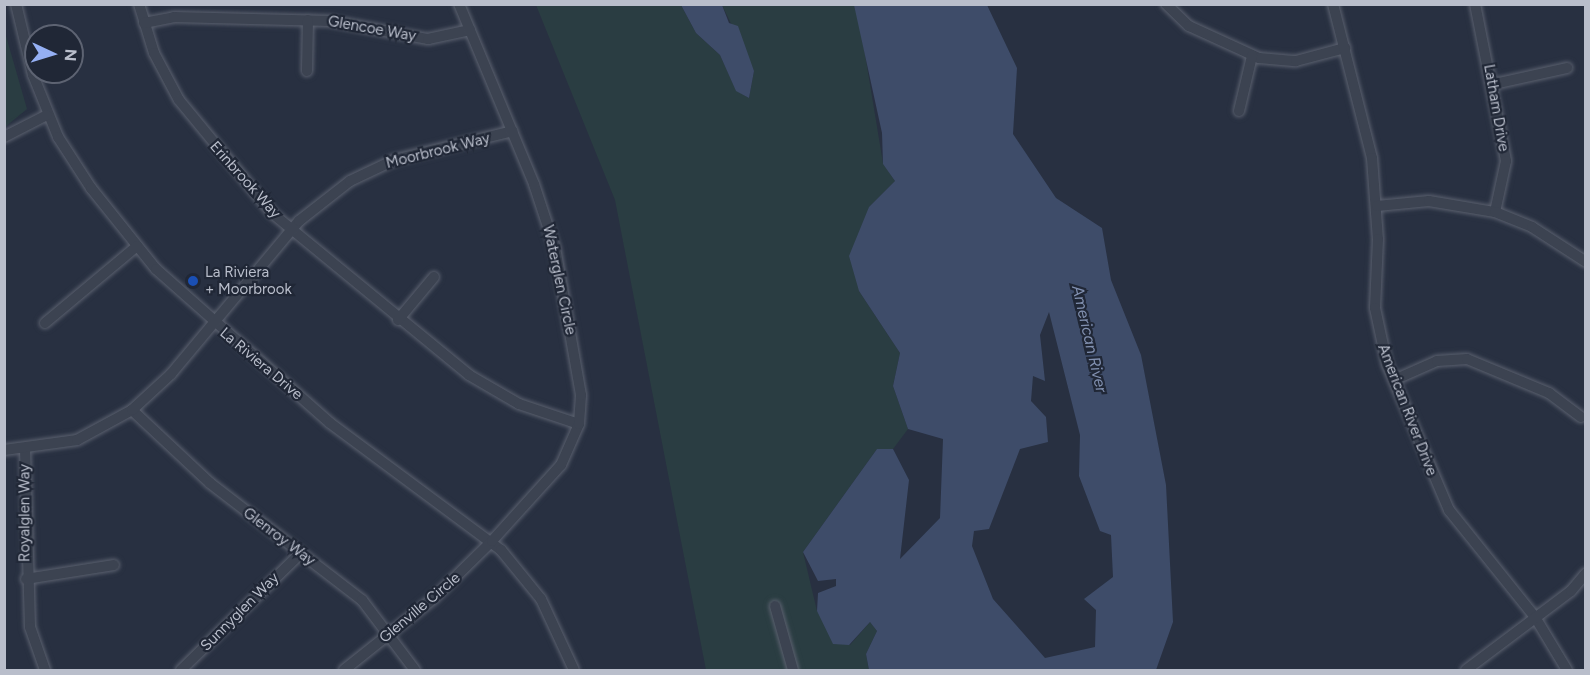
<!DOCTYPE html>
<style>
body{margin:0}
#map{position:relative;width:1590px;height:675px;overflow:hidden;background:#283041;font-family:Figtree,sans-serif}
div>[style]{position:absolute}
.green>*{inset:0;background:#2a3d42}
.water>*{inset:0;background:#3e4c69}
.roads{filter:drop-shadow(0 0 2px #5a606e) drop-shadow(0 0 2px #5a606e)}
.minor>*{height:10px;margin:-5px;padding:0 5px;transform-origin:5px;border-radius:5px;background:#3c4351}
.dots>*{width:16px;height:16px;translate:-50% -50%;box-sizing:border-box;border:3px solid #202736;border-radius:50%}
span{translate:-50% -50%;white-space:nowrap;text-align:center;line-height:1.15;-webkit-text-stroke:4.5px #202736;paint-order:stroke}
.street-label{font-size:15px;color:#b9becb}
.poi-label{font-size:15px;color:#b9becb}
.left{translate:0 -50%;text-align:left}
.water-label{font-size:16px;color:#8291b1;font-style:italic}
.frame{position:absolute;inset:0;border:6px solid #b9becb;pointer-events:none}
.north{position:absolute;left:24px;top:24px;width:60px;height:60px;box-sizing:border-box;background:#202736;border:2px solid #5d6372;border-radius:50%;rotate:94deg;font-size:16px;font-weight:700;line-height:24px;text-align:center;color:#b9becb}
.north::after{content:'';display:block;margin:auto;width:21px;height:27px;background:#95b0f4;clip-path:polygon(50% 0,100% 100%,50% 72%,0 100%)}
</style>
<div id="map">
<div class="green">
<div style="clip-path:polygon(536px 5px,681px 5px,696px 33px,720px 55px,736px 90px,749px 98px,754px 71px,722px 5px,854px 5px,858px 12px,883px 163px,895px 181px,869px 207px,859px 291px,900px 353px,893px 386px,908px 429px,893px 449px,877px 449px,803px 552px,817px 611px,850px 645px,870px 622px,877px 631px,866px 654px,869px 670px,706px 670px,615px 200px)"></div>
<div style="clip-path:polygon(4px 29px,27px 109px,5px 127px,4px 127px)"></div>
</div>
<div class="water">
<div style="clip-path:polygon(681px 5px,722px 5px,729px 23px,738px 26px,754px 71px,749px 98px,736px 91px,720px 55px,696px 33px)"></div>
<div style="clip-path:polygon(evenodd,854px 5px,987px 5px,1017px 68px,1013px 134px,1056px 198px,1102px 228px,1111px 280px,1141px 355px,1166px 485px,1173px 622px,1156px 670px,869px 670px,866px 654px,877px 631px,870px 622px,849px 645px,833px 644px,817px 611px,818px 593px,836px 586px,836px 579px,818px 581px,803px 552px,877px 449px,893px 449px,909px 480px,900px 559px,940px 518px,943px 439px,908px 429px,893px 386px,900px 353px,859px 291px,849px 256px,869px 207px,895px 181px,883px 164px,882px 133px,854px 5px,1049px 312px,1080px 435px,1079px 476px,1100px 531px,1111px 535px,1113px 577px,1084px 599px,1096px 610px,1095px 647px,1045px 658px,993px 599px,972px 546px,974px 531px,989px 529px,1020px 449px,1048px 442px,1046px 417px,1031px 401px,1033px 376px,1045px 381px,1040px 335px,1049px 312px)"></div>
</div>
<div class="roads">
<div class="minor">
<div style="left:16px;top:4px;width:73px;rotate:76.5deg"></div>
<div style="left:33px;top:75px;width:67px;rotate:68deg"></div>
<div style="left:58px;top:137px;width:61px;rotate:57.1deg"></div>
<div style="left:91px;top:188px;width:104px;rotate:51.3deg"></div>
<div style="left:156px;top:269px;width:232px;rotate:41.5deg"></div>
<div style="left:330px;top:423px;width:213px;rotate:36.6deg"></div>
<div style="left:501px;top:550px;width:63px;rotate:50.8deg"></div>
<div style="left:541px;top:599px;width:78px;rotate:65.1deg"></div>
<div style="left:139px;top:4px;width:51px;rotate:73deg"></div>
<div style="left:154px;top:53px;width:53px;rotate:62deg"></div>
<div style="left:179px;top:100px;width:146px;rotate:50.5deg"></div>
<div style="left:272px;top:213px;width:255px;rotate:39.4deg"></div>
<div style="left:469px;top:375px;width:58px;rotate:30.1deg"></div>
<div style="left:519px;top:404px;width:63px;rotate:18.4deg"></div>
<div style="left:1166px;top:4px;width:32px;rotate:44deg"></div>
<div style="left:1189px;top:26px;width:77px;rotate:24.6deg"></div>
<div style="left:1259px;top:58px;width:37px;rotate:5deg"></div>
<div style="left:1296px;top:61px;width:51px;rotate:-14.9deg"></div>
<div style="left:1333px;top:4px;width:159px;rotate:75.8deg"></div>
<div style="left:1372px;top:158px;width:81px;rotate:85.8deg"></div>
<div style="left:1378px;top:239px;width:69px;rotate:92.5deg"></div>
<div style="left:1375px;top:308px;width:57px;rotate:77.9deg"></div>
<div style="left:1387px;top:364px;width:159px;rotate:67deg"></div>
<div style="left:1449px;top:510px;width:137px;rotate:51.2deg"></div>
<div style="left:1535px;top:617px;width:62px;rotate:58.9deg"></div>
<div style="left:1475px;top:4px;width:160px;rotate:78.8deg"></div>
<div style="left:1506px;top:161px;width:52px;rotate:102.2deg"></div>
<div style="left:144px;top:23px;width:31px;rotate:-11deg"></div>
<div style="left:174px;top:17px;width:156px;rotate:1.5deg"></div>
<div style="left:330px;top:21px;width:100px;rotate:10.4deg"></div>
<div style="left:428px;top:39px;width:43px;rotate:-12.1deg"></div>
<div style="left:307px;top:71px;width:51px;rotate:-88.9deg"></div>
<div style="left:1494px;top:84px;width:75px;rotate:-12.4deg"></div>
<div style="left:1239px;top:111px;width:57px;rotate:-76.7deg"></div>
<div style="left:4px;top:137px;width:48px;rotate:-27.1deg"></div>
<div style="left:1377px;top:206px;width:52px;rotate:-5.5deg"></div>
<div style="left:1429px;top:201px;width:67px;rotate:9.5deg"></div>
<div style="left:1495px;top:212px;width:40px;rotate:22deg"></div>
<div style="left:1532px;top:227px;width:64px;rotate:32.9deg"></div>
<div style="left:398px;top:320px;width:56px;rotate:-50.1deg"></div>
<div style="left:45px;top:323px;width:120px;rotate:-39.9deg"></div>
<div style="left:1394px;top:380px;width:47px;rotate:-23.8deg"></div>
<div style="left:1437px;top:361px;width:30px;rotate:-4deg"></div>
<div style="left:1467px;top:359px;width:89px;rotate:22.5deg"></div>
<div style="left:1549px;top:393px;width:40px;rotate:37deg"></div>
<div style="left:132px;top:410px;width:107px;rotate:43.1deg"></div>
<div style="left:210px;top:483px;width:192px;rotate:37.6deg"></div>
<div style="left:362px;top:600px;width:88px;rotate:52.9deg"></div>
<div style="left:25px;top:448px;width:179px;rotate:88.4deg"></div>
<div style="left:30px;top:627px;width:46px;rotate:70.8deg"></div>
<div style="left:4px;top:450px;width:74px;rotate:-7.8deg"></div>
<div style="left:77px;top:440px;width:63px;rotate:-28.6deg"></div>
<div style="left:132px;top:410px;width:53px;rotate:-42.7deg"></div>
<div style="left:171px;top:374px;width:199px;rotate:-50.1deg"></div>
<div style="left:299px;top:221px;width:65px;rotate:-38.1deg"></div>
<div style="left:350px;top:181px;width:49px;rotate:-25.5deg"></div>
<div style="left:394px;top:160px;width:122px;rotate:-13.7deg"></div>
<div style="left:26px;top:579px;width:89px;rotate:-9deg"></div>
<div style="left:775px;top:606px;width:66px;rotate:74.3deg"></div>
<div style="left:181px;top:670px;width:166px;rotate:-44.3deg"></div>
<div style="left:344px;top:670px;width:114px;rotate:-38.6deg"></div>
<div style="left:433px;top:599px;width:83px;rotate:-44.5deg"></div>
<div style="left:492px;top:541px;width:103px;rotate:-47.8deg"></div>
<div style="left:561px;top:465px;width:45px;rotate:-66.3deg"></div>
<div style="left:579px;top:424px;width:29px;rotate:-86deg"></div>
<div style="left:581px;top:395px;width:149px;rotate:-100deg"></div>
<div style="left:555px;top:248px;width:67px;rotate:-108.2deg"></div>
<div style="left:534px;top:184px;width:195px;rotate:-112.6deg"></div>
<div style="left:1466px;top:670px;width:131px;rotate:-37deg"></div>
<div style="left:1571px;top:591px;width:23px;rotate:-50deg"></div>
</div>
</div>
<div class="dots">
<div style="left:193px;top:281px;background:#1a4fb4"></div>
</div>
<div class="street-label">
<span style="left:372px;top:29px;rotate:10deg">Glencoe Way</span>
<span style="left:1496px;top:108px;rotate:80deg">Latham Drive</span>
<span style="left:438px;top:151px;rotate:-14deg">Moorbrook Way</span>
<span style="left:245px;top:180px;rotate:48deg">Erinbrook Way</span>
<span style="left:559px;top:280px;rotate:78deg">Waterglen Circle</span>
<span style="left:261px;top:364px;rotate:40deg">La Riviera Drive</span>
<span style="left:1407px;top:410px;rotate:69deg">American River Drive</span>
<span style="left:25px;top:513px;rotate:-90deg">Royalglen Way</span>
<span style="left:279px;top:537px;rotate:37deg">Glenroy Way</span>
<span style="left:420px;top:608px;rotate:-40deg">Glenville Circle</span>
<span style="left:240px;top:612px;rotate:-45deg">Sunnyglen Way</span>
</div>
<div class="poi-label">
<span class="left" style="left:205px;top:281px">La Riviera<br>+ Moorbrook</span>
</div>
<div class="water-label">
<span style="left:1089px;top:339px;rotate:77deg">American River</span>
</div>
<div class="frame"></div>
<div class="north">N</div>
</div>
